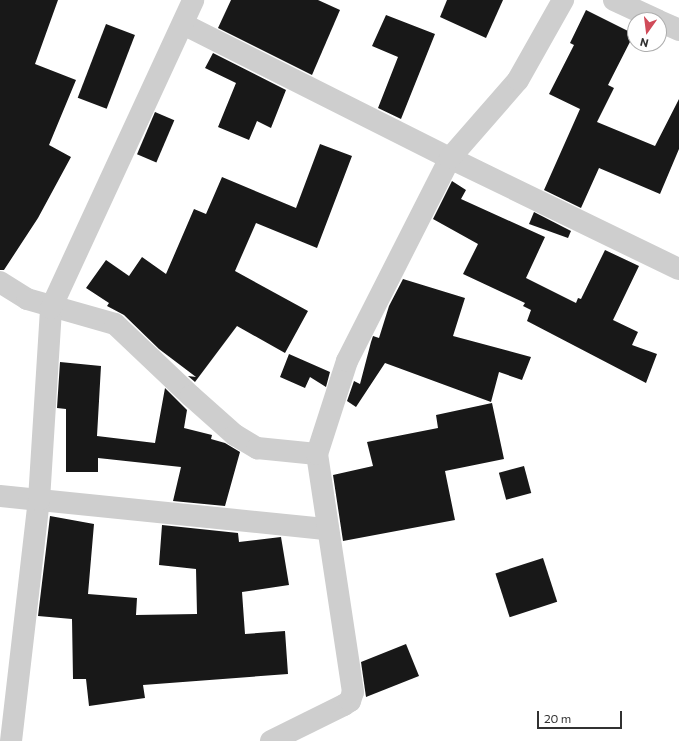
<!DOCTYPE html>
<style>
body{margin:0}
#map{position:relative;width:679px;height:741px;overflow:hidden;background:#fff;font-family:Commissioner,sans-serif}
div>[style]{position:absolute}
.building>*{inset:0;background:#181818;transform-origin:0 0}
.minor>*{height:22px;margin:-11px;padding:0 11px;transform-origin:11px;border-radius:11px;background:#cecece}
span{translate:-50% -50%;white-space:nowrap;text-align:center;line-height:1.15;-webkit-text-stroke:4px #fff;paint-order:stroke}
.north{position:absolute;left:627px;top:12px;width:40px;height:40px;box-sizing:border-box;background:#fff;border:1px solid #adadad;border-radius:50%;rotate:194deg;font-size:11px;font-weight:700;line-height:16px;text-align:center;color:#313131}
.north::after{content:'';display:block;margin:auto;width:14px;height:18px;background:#d04b59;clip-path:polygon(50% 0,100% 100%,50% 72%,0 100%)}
.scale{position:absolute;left:537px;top:711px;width:85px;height:18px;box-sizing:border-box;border:2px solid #313131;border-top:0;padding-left:5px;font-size:12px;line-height:14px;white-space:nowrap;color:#313131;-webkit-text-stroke:3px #fff;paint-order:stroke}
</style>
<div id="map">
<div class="building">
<div style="clip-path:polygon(0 0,58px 0,35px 64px,76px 80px,49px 145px,71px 157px,38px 218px,4px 270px,0 270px)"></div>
<div style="clip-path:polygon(231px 0,318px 0,340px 10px,312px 75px,218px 28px)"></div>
<div style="clip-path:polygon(447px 0,503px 0,486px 38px,440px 17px)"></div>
<div style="clip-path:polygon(586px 10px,634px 34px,608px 85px,614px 88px,597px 122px,655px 146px,679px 99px,679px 149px,660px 194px,599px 168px,581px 208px,544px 190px,580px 109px,549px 94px,574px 45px,570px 43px)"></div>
<div style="clip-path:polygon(386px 15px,435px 34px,401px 119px,378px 108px,398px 57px,372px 46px)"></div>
<div style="left:106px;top:24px;width:31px;height:79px;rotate:21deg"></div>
<div style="clip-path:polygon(213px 53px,286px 90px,271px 128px,257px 121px,249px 140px,218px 127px,236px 83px,205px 68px)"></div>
<div style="left:155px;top:112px;width:21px;height:46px;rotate:23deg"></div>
<div style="clip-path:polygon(320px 144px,352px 156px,317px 248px,256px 223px,235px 271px,308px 311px,285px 353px,237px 326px,195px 382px,188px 376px,196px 377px,159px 349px,124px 315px,107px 306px,109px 303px,86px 288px,106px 260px,129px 276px,142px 257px,166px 274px,194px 209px,206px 214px,222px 177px,296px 208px)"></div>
<div style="clip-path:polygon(452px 181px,466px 190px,461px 199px,545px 237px,526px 278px,576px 303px,578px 298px,581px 299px,605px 250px,639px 266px,613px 320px,638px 332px,632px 345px,657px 354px,646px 383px,527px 321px,531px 310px,523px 306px,525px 303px,463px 274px,478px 244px,433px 219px)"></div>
<div style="clip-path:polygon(534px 212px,571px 231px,568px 238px,529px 224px)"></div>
<div style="clip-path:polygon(403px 279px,465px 298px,453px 336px,531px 357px,522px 380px,499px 372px,491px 402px,385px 363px,356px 407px,347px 401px,354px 381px,360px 384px,371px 342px,373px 336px,379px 338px,389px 306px)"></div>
<div style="clip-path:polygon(289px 354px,330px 372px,326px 387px,310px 377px,305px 388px,280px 377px)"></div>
<div style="clip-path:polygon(60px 362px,101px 366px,97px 436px,155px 443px,165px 388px,187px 410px,184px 428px,212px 435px,211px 439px,225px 443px,240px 452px,225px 506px,173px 501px,181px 467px,98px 458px,98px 472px,66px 472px,66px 409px,57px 408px)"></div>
<div style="clip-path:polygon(492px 403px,504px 459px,445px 471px,455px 520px,343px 541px,333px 475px,373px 466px,367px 442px,438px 428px,436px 415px)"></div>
<div style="left:524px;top:466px;width:28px;height:26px;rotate:75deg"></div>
<div style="clip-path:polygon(50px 516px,94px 524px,88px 594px,137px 598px,136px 615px,197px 614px,196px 569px,159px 565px,162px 525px,238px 533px,239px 542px,281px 537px,289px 585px,242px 592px,245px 634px,285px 631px,288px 674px,143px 685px,145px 698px,89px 706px,86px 679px,73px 679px,72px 619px,38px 616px)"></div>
<div style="left:543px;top:558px;width:46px;height:50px;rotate:72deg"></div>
<div style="clip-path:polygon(406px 644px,419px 676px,366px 697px,361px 662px)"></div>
</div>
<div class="minor">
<div style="left:614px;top:0;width:47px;rotate:24.9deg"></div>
<div style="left:659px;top:21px;width:22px;rotate:24deg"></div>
<div style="left:183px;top:24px;width:299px;rotate:26.7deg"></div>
<div style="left:450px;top:158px;width:254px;rotate:25.9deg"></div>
<div style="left:0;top:282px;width:32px;rotate:32deg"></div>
<div style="left:27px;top:299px;width:91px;rotate:15.9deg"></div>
<div style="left:115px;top:324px;width:105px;rotate:43.5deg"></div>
<div style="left:191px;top:396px;width:59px;rotate:41.6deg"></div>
<div style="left:235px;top:435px;width:26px;rotate:31deg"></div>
<div style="left:257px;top:448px;width:60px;rotate:5.7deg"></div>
<div style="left:0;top:496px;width:329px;rotate:5.8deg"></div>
<div style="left:11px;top:741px;width:243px;rotate:-83.4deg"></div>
<div style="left:39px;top:500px;width:192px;rotate:-86.4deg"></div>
<div style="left:51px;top:308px;width:339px;rotate:-65.2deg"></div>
<div style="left:271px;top:741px;width:81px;rotate:-26.3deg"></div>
<div style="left:344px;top:705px;width:7px;rotate:-34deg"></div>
<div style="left:350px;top:701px;width:9px;rotate:-72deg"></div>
<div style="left:353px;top:692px;width:241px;rotate:-98.6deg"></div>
<div style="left:317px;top:454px;width:98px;rotate:-72.1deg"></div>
<div style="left:347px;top:361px;width:228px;rotate:-63.1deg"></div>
<div style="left:450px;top:158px;width:103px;rotate:-48.9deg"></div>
<div style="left:518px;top:80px;width:92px;rotate:-60.6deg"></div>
</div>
<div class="north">N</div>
<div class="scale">20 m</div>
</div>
